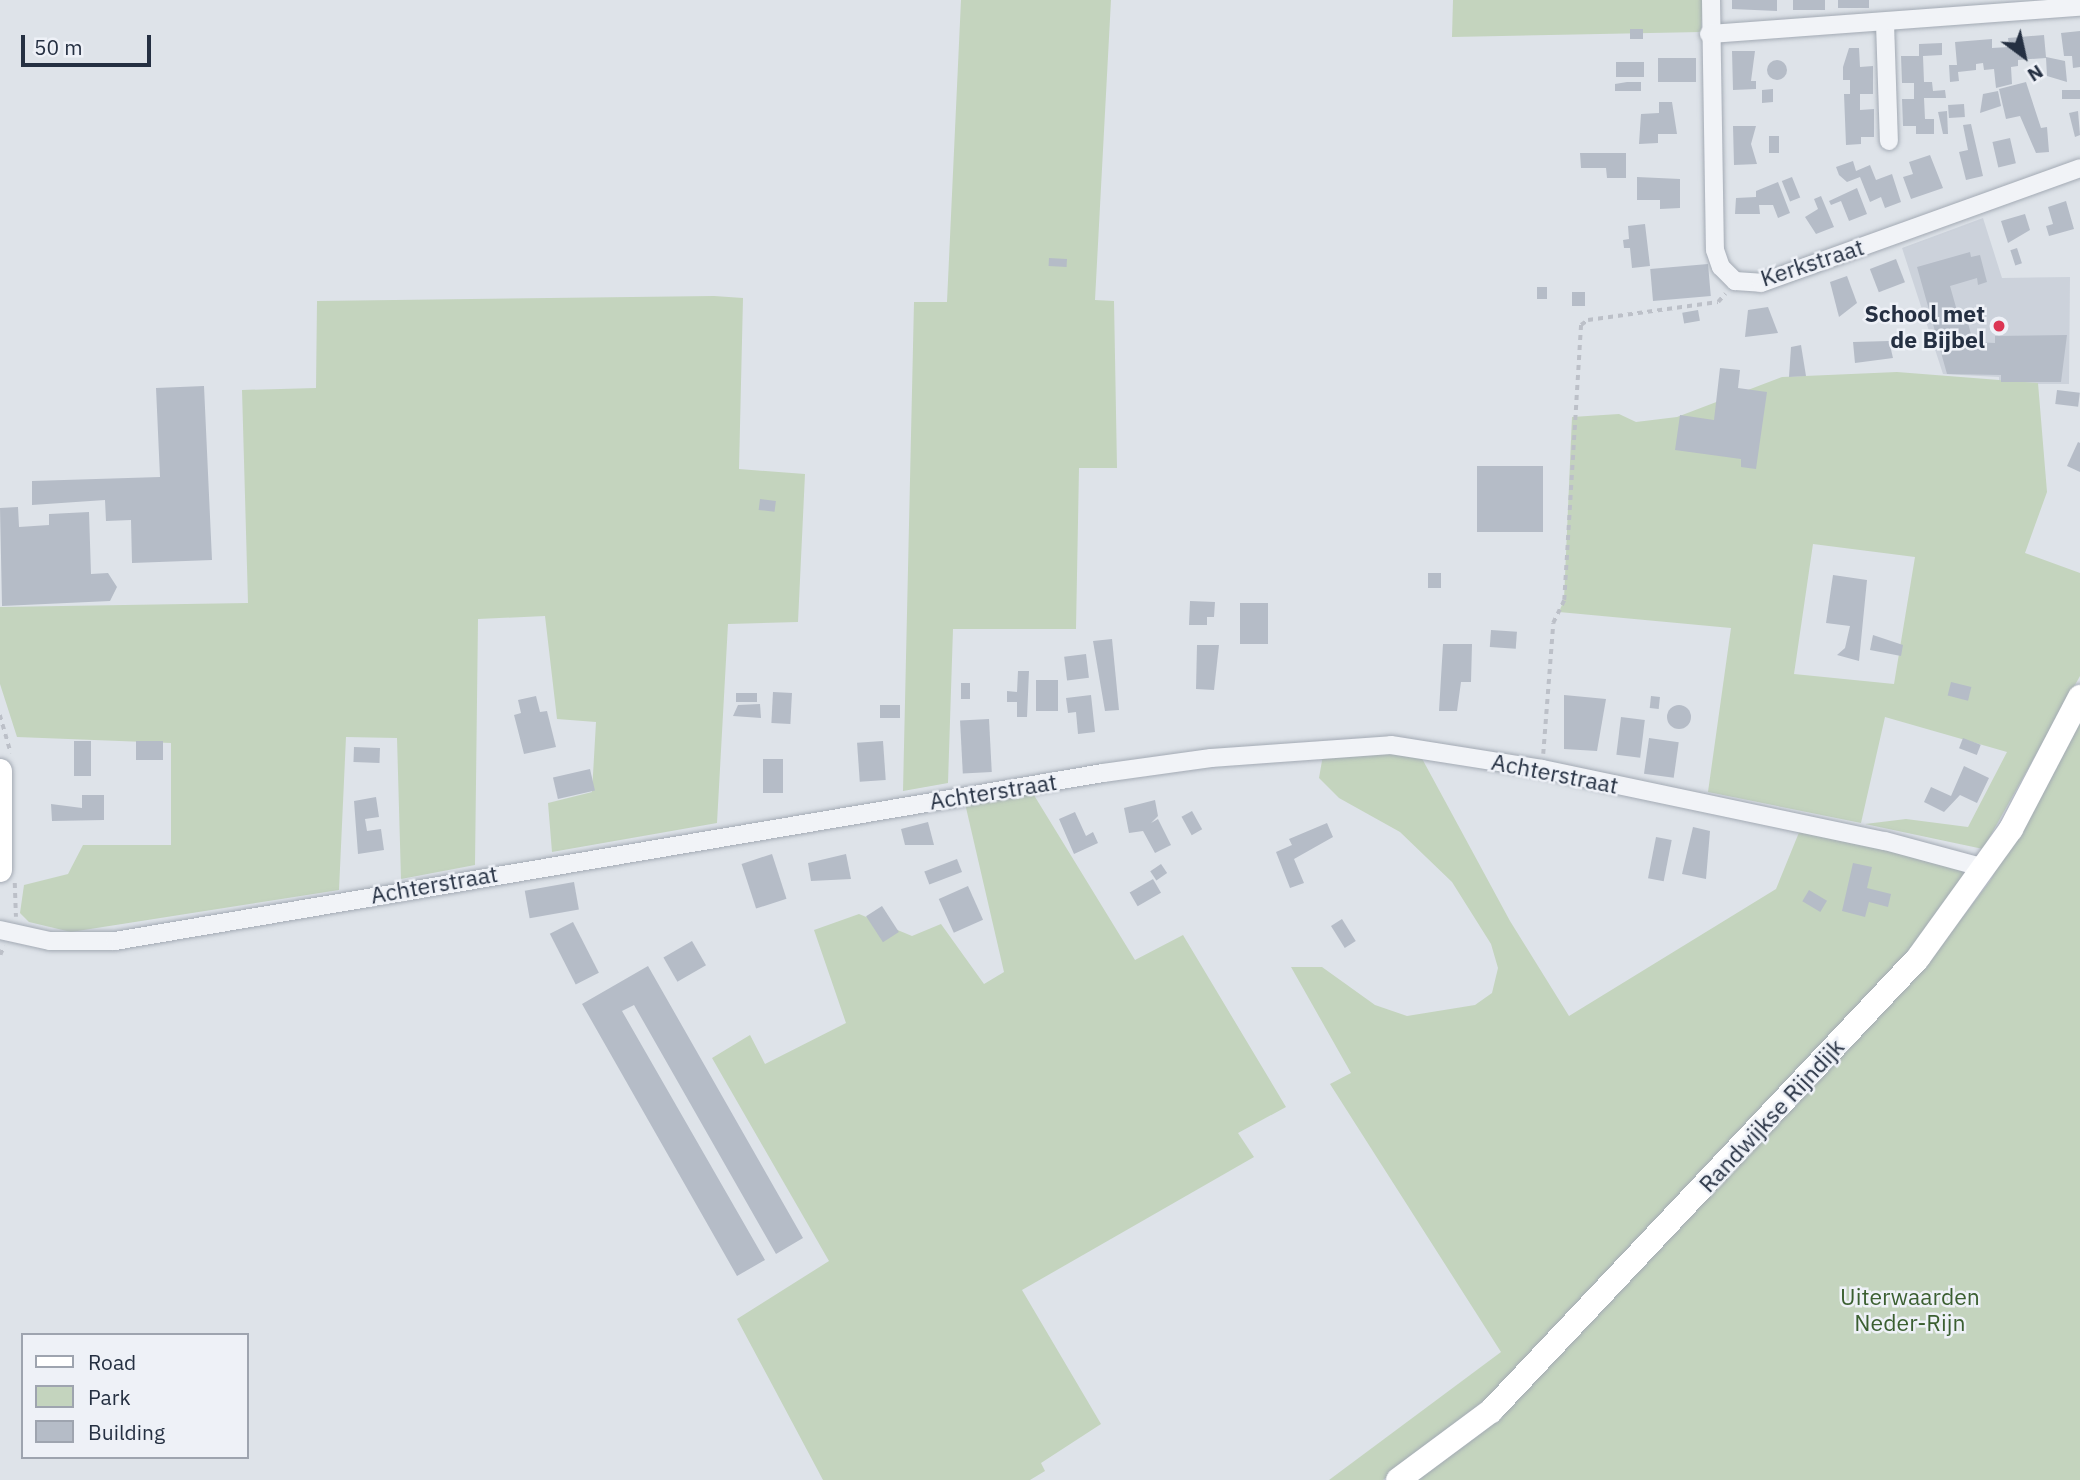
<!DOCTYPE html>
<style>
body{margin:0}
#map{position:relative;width:2080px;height:1480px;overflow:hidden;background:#dee3e9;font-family:"IBM Plex Sans",sans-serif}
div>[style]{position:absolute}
.built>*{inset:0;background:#ccd2db}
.green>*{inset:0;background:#c4d4be}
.building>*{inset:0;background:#b5bcc7;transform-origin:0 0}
.round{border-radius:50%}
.path>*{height:3.5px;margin-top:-1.75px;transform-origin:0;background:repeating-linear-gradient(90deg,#bcc0c8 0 5px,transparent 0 10px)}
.roads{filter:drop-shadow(0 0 2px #a3aab4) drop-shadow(0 0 2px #a3aab4)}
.street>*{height:18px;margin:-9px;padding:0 9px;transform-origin:9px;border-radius:9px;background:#f1f3f7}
.secondary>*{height:24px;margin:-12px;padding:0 12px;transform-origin:12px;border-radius:12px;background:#fff}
.dots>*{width:19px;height:19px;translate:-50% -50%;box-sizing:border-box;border:4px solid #eef1f7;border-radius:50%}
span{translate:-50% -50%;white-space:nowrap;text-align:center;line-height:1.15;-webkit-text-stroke:5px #eef1f7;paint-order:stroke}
.street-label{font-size:23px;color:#253042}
.poi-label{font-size:23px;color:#253042;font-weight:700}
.right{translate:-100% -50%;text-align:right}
.park-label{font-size:23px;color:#3b5f31}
.legend{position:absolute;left:21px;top:1333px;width:228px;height:126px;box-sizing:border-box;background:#eef1f7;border:2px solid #9ea4af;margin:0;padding:9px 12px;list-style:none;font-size:21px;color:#253042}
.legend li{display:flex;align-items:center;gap:14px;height:35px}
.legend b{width:35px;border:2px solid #9ea4af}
.north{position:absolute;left:1989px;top:21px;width:70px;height:70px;-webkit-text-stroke:5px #eef1f7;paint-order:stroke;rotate:147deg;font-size:19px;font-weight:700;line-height:28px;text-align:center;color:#253042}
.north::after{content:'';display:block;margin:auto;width:24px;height:32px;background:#253042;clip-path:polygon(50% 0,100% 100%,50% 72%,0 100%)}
.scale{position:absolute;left:21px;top:35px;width:130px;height:32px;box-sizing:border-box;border:4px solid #253042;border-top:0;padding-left:9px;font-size:21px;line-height:24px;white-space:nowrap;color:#253042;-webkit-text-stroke:5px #eef1f7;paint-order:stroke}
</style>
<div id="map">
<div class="built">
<div style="clip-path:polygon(1983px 218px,2002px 278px,2070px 277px,2069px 384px,1999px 384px,1999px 377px,1943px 374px,1902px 248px)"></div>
</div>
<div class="green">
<div style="clip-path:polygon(961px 0,1111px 0,1095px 300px,1114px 301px,1117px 468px,1079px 468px,1076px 629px,953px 629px,948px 783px,903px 791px,914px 302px,947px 302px)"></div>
<div style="clip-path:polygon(1453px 0,1703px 0,1701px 32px,1452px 37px)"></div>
<div style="clip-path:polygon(714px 296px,743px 298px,739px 469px,805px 474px,798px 622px,728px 624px,717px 823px,552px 852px,548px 803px,592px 792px,596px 722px,557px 719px,545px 616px,478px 619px,475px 865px,401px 879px,397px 738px,346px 737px,339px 890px,71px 932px,29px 922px,20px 913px,24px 885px,68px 874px,83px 845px,171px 845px,171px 743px,17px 737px,0 684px,0 607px,248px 603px,242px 390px,316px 388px,317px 301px)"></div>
<div style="clip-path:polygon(evenodd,1897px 372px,2038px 383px,2047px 492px,2025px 553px,2080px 573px,2080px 676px,1983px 849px,1865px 824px,1906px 819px,1968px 827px,2007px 752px,1885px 717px,1861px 823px,1708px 792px,1731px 628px,1559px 612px,1564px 600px,1572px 417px,1619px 414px,1636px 422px,1677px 417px,1782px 377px,1897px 372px,1813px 544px,1915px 557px,1894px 684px,1794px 674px,1813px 544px)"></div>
<div style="clip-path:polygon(2080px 717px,2080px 1480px,1409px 1480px,1965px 914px,1990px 881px)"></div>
<div style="clip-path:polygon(1419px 753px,1510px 921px,1569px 1016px,1776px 889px,1800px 830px,1924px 854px,1966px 871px,1937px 923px,1489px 1398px,1383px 1480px,1329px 1480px,1501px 1352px,1330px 1084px,1351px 1073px,1291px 967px,1322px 967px,1375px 1005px,1407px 1016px,1475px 1005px,1492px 993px,1498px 968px,1491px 944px,1452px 882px,1400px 832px,1339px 798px,1319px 778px,1323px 755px)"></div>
<div style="clip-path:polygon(1029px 787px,1135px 960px,1183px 935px,1286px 1107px,1238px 1133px,1254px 1157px,1022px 1290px,1101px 1424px,1041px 1463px,1045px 1471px,1030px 1480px,823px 1480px,737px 1319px,829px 1261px,712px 1058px,750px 1035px,765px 1064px,846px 1023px,814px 930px,859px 914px,912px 936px,941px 924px,984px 984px,1004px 972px,964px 799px)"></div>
</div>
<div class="building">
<div style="clip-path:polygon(1732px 0,1777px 0,1777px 11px,1732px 9px)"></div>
<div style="left:1793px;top:0;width:32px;height:10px"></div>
<div style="left:1838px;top:0;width:31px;height:8px"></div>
<div style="left:1643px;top:29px;width:10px;height:13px;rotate:90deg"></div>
<div style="clip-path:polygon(2080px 31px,2080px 67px,2073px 68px,2072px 56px,2064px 56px,2061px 33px)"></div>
<div style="clip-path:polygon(2044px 35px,2046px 57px,2065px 61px,2067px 82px,2047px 76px,2046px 58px,2018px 60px,2018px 66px,2011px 67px,2012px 84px,1996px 88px,1994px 69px,1984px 70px,1983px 63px,1976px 64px,1976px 70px,1958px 72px,1959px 81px,1950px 82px,1949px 65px,1957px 65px,1955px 42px,1992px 39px,1992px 48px,2009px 47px,2008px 38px)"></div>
<div style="clip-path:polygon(1942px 43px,1942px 55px,1923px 56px,1924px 82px,1932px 82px,1933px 91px,1945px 90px,1946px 98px,1924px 98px,1925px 119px,1934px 119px,1934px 134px,1916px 134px,1916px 126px,1903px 126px,1902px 99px,1914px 99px,1914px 83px,1902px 83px,1901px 56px,1919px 56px,1919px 44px)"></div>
<div style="clip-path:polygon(1849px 48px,1859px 48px,1860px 67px,1873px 66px,1873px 94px,1860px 94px,1860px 110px,1874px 109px,1874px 137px,1861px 137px,1861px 144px,1846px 145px,1844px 94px,1850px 94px,1850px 80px,1843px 80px,1843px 67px)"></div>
<div style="clip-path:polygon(1732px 51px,1755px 51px,1751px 81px,1756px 81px,1756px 89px,1733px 90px)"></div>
<div style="left:1658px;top:58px;width:38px;height:24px"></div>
<div class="round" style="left:1767px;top:60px;width:20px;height:20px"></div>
<div style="left:1616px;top:62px;width:28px;height:15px"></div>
<div style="clip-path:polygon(1627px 82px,1641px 82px,1641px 91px,1615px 91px,1615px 84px)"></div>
<div style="clip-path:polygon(2026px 82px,2041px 128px,2047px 127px,2049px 152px,2036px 153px,2020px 116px,2006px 119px,1999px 89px)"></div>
<div style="clip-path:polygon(1773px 89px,1773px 102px,1762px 103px,1762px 90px)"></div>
<div style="left:2080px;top:90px;width:9px;height:18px;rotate:90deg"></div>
<div style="clip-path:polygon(1998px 91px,2001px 106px,1980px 113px,1983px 94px)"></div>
<div style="clip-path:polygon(1659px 102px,1672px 102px,1677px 134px,1658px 134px,1658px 143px,1639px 144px,1641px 114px,1659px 113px)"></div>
<div style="left:1964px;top:104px;width:13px;height:16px;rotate:86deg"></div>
<div style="clip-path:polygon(1947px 111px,1948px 134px,1943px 134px,1938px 112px)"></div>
<div style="clip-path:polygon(2078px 111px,2080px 135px,2075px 137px,2069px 113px)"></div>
<div style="clip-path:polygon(1971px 124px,1983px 176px,1966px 180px,1959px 152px,1968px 150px,1963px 125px)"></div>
<div style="clip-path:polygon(1733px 126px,1756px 126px,1751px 144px,1757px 164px,1734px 165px)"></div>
<div style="left:1769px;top:136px;width:10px;height:17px"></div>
<div style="left:2010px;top:138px;width:26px;height:18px;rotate:77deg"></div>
<div style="clip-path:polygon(1580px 153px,1626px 153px,1626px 178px,1607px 178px,1606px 168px,1581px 168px)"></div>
<div style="clip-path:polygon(1930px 155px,1943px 188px,1911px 199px,1903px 177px,1913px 174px,1909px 162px)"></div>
<div style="clip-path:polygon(1853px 161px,1856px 171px,1870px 165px,1876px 180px,1892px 174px,1901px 202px,1885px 208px,1881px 197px,1870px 202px,1860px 177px,1847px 182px,1839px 175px,1836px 167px)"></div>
<div style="clip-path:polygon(1637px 177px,1680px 179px,1680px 208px,1660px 209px,1660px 200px,1637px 200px)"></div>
<div style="left:1792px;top:177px;width:22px;height:11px;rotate:68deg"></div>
<div style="clip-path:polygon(1778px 182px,1790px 213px,1778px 218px,1773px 205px,1759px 205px,1760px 214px,1735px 214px,1736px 198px,1756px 197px,1756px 191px)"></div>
<div style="clip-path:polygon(1857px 188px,1867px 214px,1849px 221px,1841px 201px,1831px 205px,1829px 201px)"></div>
<div style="clip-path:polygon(1821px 196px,1834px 227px,1816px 234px,1805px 217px,1818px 209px,1814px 199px)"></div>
<div style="clip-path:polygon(2066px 201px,2074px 229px,2049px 236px,2046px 226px,2053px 224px,2048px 207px)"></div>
<div style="clip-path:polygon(2025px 214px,2030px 230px,2008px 243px,2001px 221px)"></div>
<div style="clip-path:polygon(1645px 224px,1650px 266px,1632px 268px,1630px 248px,1624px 248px,1623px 240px,1629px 239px,1628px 226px)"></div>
<div style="left:2017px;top:248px;width:16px;height:7px;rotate:72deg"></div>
<div style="clip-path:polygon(1970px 252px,1971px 257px,1980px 255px,1987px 282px,1978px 285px,1977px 278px,1950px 286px,1961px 325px,1968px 323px,1973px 342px,1995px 343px,1995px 336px,2067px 335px,2061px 382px,2001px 382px,2001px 375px,1947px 374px,1917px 267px)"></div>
<div style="left:1049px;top:258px;width:18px;height:8px;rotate:3deg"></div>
<div style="left:1896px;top:259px;width:25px;height:28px;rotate:69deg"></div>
<div style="left:1708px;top:264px;width:32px;height:58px;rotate:85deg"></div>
<div style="clip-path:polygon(1847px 276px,1857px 303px,1839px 317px,1830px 282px)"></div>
<div style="left:1547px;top:287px;width:12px;height:10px;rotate:90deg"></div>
<div style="left:1572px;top:292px;width:13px;height:14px"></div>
<div style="clip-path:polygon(1768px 307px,1778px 333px,1745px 337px,1748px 310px)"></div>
<div style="left:1698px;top:310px;width:11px;height:16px;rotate:80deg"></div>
<div style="clip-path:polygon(1889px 341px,1893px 358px,1855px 363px,1853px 342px)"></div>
<div style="clip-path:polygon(1801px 345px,1806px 376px,1789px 377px,1791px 347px)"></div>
<div style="clip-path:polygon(1720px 368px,1740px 370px,1738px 388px,1767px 392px,1756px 469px,1741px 467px,1741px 459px,1675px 450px,1680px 415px,1714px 420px)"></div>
<div style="clip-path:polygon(204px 386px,212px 560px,132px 563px,131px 520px,106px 521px,105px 500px,32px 505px,32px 481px,160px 477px,156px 388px)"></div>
<div style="left:2057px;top:390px;width:23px;height:14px;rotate:7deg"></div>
<div style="clip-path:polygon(2078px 442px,2080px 443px,2080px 472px,2067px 466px)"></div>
<div style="left:1477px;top:466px;width:66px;height:66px"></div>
<div style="left:760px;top:499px;width:16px;height:11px;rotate:7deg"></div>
<div style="clip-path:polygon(18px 507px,19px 527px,49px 525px,49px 514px,89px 512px,91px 574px,108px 573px,117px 587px,110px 601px,2px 606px,0 508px)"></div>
<div style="left:1428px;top:573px;width:13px;height:15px"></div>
<div style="clip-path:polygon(1833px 575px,1867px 580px,1859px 661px,1837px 655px,1845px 648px,1850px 626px,1826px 623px)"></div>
<div style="clip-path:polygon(1190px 601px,1215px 602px,1214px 617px,1207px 617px,1207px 625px,1189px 625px)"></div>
<div style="left:1240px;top:603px;width:28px;height:41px"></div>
<div style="left:1491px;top:630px;width:26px;height:17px;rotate:4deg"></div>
<div style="clip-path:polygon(1873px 635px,1903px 645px,1901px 656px,1870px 650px)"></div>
<div style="clip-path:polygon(1112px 639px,1119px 710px,1105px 711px,1093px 641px)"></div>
<div style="clip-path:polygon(1443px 644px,1472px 644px,1471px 682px,1461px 682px,1457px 711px,1439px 711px)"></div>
<div style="clip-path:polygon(1197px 645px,1219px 645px,1214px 690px,1196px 689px)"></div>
<div style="left:1086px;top:654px;width:24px;height:22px;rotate:83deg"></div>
<div style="clip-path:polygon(1018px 671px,1029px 671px,1027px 717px,1017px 717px,1017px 702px,1007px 702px,1007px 691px,1017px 692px)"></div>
<div style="left:1036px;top:680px;width:22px;height:31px"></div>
<div style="left:1951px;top:682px;width:21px;height:14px;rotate:14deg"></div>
<div style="left:961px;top:683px;width:9px;height:16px"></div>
<div style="left:773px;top:692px;width:19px;height:31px;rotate:3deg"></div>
<div style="left:757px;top:693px;width:9px;height:21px;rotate:90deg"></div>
<div style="clip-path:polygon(1091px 695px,1095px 732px,1078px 734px,1076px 712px,1068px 713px,1066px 698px)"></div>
<div style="clip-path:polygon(1564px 695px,1606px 699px,1597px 751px,1564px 749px)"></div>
<div style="clip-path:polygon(536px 696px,540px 712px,547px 711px,556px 747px,524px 754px,514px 715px,521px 713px,518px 700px)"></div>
<div style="left:1651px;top:696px;width:9px;height:12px;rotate:6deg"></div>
<div style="clip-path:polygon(760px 704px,761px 718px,733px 716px,738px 705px)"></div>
<div style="left:880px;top:705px;width:20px;height:13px"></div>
<div class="round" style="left:1667px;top:705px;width:24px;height:24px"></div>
<div style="left:1621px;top:717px;width:24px;height:38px;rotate:7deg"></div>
<div style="left:989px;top:719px;width:53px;height:29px;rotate:87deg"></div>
<div style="left:1649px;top:738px;width:30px;height:36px;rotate:8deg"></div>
<div style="left:1963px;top:738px;width:19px;height:11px;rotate:21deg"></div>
<div style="left:74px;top:741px;width:17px;height:35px"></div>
<div style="left:136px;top:741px;width:27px;height:19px"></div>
<div style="left:883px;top:741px;width:39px;height:26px;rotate:86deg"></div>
<div style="left:354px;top:747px;width:26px;height:15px;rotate:2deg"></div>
<div style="left:763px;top:759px;width:20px;height:34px"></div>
<div style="clip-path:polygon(1964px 766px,1989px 778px,1977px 803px,1960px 795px,1944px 812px,1924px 802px,1931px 787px,1951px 796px)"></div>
<div style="left:590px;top:769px;width:22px;height:38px;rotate:77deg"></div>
<div style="clip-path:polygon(82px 795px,104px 795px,104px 820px,52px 821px,51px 804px,82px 808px)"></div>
<div style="clip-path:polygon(376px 797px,379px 817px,365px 819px,367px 831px,381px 829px,384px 850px,358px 854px,354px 801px)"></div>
<div style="clip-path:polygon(1155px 800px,1158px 816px,1151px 823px,1158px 819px,1171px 845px,1155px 853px,1143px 831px,1129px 833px,1124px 808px)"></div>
<div style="left:1192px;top:811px;width:21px;height:12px;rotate:61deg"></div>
<div style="clip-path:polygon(1075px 812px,1086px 836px,1093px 832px,1098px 843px,1074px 854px,1059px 819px)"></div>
<div style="clip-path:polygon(928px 822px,934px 845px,905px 845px,901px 829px)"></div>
<div style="clip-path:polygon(1327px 823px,1333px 837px,1294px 859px,1304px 883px,1290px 888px,1276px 852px,1292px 845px,1289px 839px)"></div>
<div style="clip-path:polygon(1693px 827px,1710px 831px,1706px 879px,1682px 874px)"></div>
<div style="left:1656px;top:837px;width:16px;height:42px;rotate:11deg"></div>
<div style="left:772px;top:854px;width:47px;height:32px;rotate:72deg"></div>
<div style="clip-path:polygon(846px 854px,851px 879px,811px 881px,808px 863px)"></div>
<div style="left:957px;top:859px;width:14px;height:35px;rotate:69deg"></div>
<div style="clip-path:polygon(1853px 863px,1872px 867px,1867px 888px,1891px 894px,1888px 907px,1869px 902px,1865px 917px,1842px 911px)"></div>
<div style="left:1161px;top:864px;width:11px;height:13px;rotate:56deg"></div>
<div style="left:1153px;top:879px;width:16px;height:27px;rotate:60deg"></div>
<div style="left:574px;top:882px;width:28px;height:50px;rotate:80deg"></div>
<div style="left:968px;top:886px;width:37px;height:32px;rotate:66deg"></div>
<div style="left:1809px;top:890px;width:21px;height:13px;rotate:31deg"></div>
<div style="left:882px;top:906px;width:31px;height:19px;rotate:57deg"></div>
<div style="left:1342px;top:919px;width:26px;height:13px;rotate:58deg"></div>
<div style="left:573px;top:922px;width:57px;height:26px;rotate:63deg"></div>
<div style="left:692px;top:941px;width:28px;height:33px;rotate:60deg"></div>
<div style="clip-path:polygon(648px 966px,803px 1238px,776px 1254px,634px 1005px,622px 1011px,765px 1260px,737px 1276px,582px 1004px)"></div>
</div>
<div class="path">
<div style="left:0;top:715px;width:40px;rotate:74deg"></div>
<div style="left:1543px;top:754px;width:131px;rotate:-85.6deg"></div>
<div style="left:1553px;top:623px;width:25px;rotate:-64deg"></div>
<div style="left:1564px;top:600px;width:276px;rotate:-86.5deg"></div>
<div style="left:1581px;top:325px;width:9px;rotate:-36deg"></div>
<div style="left:1588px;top:320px;width:131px;rotate:-7.9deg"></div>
<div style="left:1718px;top:302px;width:11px;rotate:-49deg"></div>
<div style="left:15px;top:883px;width:34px;rotate:88deg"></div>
<div style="left:0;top:955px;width:10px;rotate:-66deg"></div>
</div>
<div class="roads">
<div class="street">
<div style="left:1711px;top:0;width:250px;rotate:89.1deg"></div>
<div style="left:1715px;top:250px;width:18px;rotate:71deg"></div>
<div style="left:1721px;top:267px;width:20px;rotate:45deg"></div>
<div style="left:1735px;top:281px;width:26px;rotate:4deg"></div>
<div style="left:1761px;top:283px;width:339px;rotate:-19.8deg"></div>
<div style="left:1885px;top:23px;width:118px;rotate:88.1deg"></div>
<div style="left:1709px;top:34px;width:372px;rotate:-4.2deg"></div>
<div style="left:0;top:930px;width:51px;rotate:12.4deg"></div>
<div style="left:50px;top:941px;width:65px"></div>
<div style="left:115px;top:941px;width:1002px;rotate:-9.65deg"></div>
<div style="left:1103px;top:773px;width:109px;rotate:-7.9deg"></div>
<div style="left:1211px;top:758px;width:180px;rotate:-4.1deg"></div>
<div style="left:1391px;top:745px;width:153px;rotate:9deg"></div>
<div style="left:1542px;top:769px;width:350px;rotate:11.9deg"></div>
<div style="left:1885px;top:841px;width:104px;rotate:15.1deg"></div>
</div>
<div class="secondary">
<div style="left:0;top:771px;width:99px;rotate:90deg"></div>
<div style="left:1398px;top:1480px;width:116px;rotate:-36.6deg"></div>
<div style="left:1491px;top:1411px;width:623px;rotate:-46.69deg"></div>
<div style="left:1918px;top:958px;width:159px;rotate:-54.2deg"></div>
<div style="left:2011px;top:829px;width:149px;rotate:-62.4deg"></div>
</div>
</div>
<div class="dots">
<div style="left:1999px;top:326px;background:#dc3553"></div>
</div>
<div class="street-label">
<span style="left:1812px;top:262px;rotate:-18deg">Kerkstraat</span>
<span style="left:1555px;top:773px;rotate:11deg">Achterstraat</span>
<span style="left:993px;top:791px;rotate:-9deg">Achterstraat</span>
<span style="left:434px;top:884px;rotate:-10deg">Achterstraat</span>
<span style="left:1771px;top:1115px;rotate:-47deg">Randwijkse Rijndijk</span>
</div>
<div class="poi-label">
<span class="right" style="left:1985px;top:326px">School met<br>de Bijbel</span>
</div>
<div class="park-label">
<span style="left:1910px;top:1309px">Uiterwaarden<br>Neder-Rijn</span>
</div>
<ul class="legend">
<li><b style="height:9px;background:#fff"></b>Road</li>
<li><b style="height:19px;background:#c4d4be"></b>Park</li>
<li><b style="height:19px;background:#b5bcc7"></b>Building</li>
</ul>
<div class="north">N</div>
<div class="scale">50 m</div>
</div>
